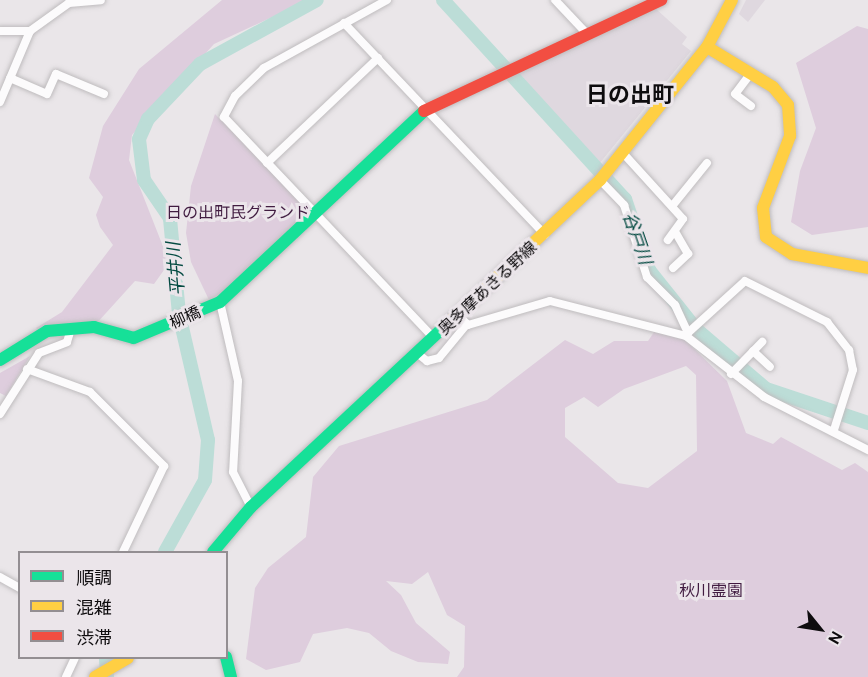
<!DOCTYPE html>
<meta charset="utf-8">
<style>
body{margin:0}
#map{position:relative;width:868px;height:677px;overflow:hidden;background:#eae6e9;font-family:Ubuntu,"Noto Sans JP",sans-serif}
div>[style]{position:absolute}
.built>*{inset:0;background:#dfd8df}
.green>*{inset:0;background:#decddd}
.river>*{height:14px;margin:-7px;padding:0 7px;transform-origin:7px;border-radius:7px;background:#bcddd7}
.roads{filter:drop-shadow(0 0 2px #bfbcbe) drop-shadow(0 0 2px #bfbcbe)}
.street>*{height:8px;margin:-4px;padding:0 4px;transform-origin:4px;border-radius:4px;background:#fcfbfc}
.fast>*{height:12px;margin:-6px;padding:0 6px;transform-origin:6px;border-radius:6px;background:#16e098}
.slow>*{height:12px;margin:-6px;padding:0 6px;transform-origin:6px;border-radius:6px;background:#ffcf43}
.jam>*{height:12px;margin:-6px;padding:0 6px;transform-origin:6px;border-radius:6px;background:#f24e42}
span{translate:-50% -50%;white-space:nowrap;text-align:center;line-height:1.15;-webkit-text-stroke:6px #ebe5ea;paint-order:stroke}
.park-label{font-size:16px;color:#411c41}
.street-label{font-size:16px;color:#0e0c0e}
.water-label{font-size:18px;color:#044b42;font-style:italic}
.district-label{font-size:22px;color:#0e0c0e;font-weight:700}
.legend{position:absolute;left:18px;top:551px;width:210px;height:108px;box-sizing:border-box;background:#ebe5ea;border:2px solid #938e92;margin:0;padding:8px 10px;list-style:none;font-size:18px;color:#0e0c0e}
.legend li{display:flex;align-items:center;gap:12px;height:30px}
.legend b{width:30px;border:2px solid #938e92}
.north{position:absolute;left:790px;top:599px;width:60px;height:60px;-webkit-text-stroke:4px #ebe5ea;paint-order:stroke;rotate:120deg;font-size:16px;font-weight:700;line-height:24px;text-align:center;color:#0e0c0e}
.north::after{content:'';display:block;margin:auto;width:21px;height:27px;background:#0e0c0e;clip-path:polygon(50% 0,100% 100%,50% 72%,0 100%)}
</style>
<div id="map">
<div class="built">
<div style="clip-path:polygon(746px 0,765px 0,748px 22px,739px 14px)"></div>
<div style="clip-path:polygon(655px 8px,687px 37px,682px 44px,691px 51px,599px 164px,512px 74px)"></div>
</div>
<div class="green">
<div style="clip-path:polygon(222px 0,309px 0,214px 44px,132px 135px,129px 160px,166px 254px,164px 270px,154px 284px,135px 281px,96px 324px,46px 337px,36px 328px,62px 312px,113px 245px,100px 227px,96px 215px,103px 197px,89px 178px,103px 126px,139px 69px)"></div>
<div style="clip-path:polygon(857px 26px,868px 29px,868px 227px,812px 235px,791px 222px,800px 171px,816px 128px,796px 63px)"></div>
<div style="clip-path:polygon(215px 114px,310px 213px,232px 287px,209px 300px,191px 262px,186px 233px,191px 186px)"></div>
<div style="clip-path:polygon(evenodd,654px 332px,685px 340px,727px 381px,746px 433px,773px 444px,781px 437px,842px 470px,855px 463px,868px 472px,868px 677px,457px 677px,464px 667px,465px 626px,447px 615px,428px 572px,412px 584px,386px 581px,401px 595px,416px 623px,450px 652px,448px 664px,418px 662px,391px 651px,369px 633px,347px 628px,313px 634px,300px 662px,266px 670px,246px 659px,255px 588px,268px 568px,306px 537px,313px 477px,339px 446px,487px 400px,565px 340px,593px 354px,614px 341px,648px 341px,654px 332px,686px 366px,696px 375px,697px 451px,648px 488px,618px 483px,565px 437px,565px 408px,584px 397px,598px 407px,624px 389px,686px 366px)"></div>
<div style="clip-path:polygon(30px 356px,6px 396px,0 393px,0 373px)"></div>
</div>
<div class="river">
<div style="left:443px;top:0;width:270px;rotate:47.6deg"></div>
<div style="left:625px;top:199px;width:75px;rotate:71.3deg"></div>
<div style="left:649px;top:270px;width:75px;rotate:51.5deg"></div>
<div style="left:696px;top:329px;width:92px;rotate:40.6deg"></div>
<div style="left:766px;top:389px;width:108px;rotate:18.4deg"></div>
<div style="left:165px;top:552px;width:82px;rotate:-60.9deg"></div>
<div style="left:205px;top:480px;width:40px;rotate:-85.7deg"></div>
<div style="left:208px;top:440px;width:129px;rotate:-103deg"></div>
<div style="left:179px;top:314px;width:96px;rotate:-95.4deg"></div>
<div style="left:170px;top:218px;width:46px;rotate:-124.4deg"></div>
<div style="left:144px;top:180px;width:41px;rotate:-97deg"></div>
<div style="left:139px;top:139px;width:22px;rotate:-66deg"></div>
<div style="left:148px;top:119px;width:76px;rotate:-46.6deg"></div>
<div style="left:200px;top:64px;width:133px;rotate:-28.7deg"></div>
<div style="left:106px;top:658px;width:19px;rotate:87deg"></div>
</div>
<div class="roads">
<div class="street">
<div style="left:387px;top:0;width:141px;rotate:151.1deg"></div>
<div style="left:264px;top:68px;width:40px;rotate:136deg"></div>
<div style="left:235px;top:96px;width:24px;rotate:118deg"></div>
<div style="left:224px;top:117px;width:305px;rotate:46.5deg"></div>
<div style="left:555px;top:0;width:47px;rotate:46.7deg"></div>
<div style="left:344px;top:23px;width:292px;rotate:46.5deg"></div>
<div style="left:0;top:31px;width:30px"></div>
<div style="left:751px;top:73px;width:26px;rotate:127deg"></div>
<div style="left:735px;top:94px;width:20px;rotate:37deg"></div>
<div style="left:10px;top:78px;width:40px;rotate:23.4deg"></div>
<div style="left:47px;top:94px;width:22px;rotate:-66deg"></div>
<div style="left:56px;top:74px;width:52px;rotate:22.6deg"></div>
<div style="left:0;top:102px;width:77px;rotate:-67.1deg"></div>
<div style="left:30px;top:31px;width:48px;rotate:-35.7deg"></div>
<div style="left:69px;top:3px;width:32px;rotate:-5deg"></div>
<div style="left:623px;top:153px;width:89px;rotate:47.7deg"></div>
<div style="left:683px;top:219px;width:26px;rotate:126deg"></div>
<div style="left:267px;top:163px;width:153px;rotate:-43.4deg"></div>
<div style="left:600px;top:180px;width:35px;rotate:46deg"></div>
<div style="left:624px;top:205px;width:76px;rotate:72.3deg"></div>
<div style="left:647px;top:277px;width:40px;rotate:45deg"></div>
<div style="left:675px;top:305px;width:31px;rotate:65deg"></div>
<div style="left:673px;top:205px;width:54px;rotate:-51deg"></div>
<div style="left:673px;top:268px;width:21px;rotate:-43deg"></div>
<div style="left:688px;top:254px;width:24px;rotate:-120deg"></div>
<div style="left:220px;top:302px;width:81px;rotate:77.2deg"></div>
<div style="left:238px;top:381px;width:91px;rotate:93.1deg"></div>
<div style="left:233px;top:472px;width:39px;rotate:63deg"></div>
<div style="left:458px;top:315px;width:14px;rotate:45deg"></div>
<div style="left:468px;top:325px;width:85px;rotate:-16.3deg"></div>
<div style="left:550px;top:301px;width:140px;rotate:14.4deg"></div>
<div style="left:686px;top:336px;width:99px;rotate:38deg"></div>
<div style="left:764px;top:397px;width:117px;rotate:27deg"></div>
<div style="left:690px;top:331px;width:74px;rotate:-42.3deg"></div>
<div style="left:745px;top:281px;width:92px;rotate:26.6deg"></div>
<div style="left:827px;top:322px;width:36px;rotate:52deg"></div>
<div style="left:849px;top:350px;width:20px;rotate:79deg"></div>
<div style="left:853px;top:370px;width:63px;rotate:107.6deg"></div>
<div style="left:753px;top:351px;width:23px;rotate:43deg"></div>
<div style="left:417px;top:353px;width:13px;rotate:39deg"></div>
<div style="left:427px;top:361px;width:12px;rotate:-14deg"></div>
<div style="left:439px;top:358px;width:44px;rotate:-50.5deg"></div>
<div style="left:27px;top:369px;width:67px;rotate:20.1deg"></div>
<div style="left:90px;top:392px;width:105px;rotate:45deg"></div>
<div style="left:164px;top:466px;width:95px;rotate:115.5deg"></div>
<div style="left:731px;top:374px;width:45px;rotate:-45.9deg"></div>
<div style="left:0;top:414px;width:72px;rotate:-57.4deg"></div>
<div style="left:39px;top:353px;width:30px;rotate:-21deg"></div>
<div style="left:67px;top:342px;width:14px;rotate:-73deg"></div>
<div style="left:0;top:577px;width:23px;rotate:29deg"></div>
<div style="left:66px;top:677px;width:21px;rotate:-65deg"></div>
</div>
<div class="fast">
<div style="left:0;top:360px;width:55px;rotate:-31.7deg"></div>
<div style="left:47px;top:331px;width:47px;rotate:-4.9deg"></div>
<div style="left:94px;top:327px;width:41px;rotate:15.4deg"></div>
<div style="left:134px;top:338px;width:93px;rotate:-22.7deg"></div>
<div style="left:220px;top:302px;width:279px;rotate:-43.1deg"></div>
<div style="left:213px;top:552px;width:59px;rotate:-49.8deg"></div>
<div style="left:251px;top:507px;width:265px;rotate:-43deg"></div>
<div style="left:226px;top:657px;width:21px;rotate:76deg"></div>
</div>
<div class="slow">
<div style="left:707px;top:47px;width:77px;rotate:31.2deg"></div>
<div style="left:773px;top:87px;width:23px;rotate:50deg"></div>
<div style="left:788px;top:105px;width:31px;rotate:86deg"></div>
<div style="left:790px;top:136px;width:77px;rotate:110.6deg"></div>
<div style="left:763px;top:208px;width:29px;rotate:84deg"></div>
<div style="left:766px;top:237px;width:31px;rotate:33deg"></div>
<div style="left:792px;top:254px;width:77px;rotate:10.4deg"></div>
<div style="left:445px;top:326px;width:213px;rotate:-43.3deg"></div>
<div style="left:600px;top:180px;width:171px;rotate:-51.2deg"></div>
<div style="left:707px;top:47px;width:53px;rotate:-62deg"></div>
<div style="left:95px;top:677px;width:38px;rotate:-30deg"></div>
</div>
<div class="jam">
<div style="left:424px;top:111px;width:262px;rotate:-25.1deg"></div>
</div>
</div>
<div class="park-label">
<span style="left:238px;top:212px">日の出町民グランド</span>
<span style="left:711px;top:590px">秋川霊園</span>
</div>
<div class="street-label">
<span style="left:487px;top:288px;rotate:-43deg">奥多摩あきる野線</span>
<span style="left:185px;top:317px;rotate:-24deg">柳橋</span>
</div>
<div class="water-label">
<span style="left:638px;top:238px;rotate:71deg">谷戸川</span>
<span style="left:175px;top:269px;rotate:-95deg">平井川</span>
</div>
<div class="district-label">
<span style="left:630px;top:94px">日の出町</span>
</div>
<ul class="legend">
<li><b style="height:8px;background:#16e098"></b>順調</li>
<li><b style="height:8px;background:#ffcf43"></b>混雑</li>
<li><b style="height:8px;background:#f24e42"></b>渋滞</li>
</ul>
<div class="north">N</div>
</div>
